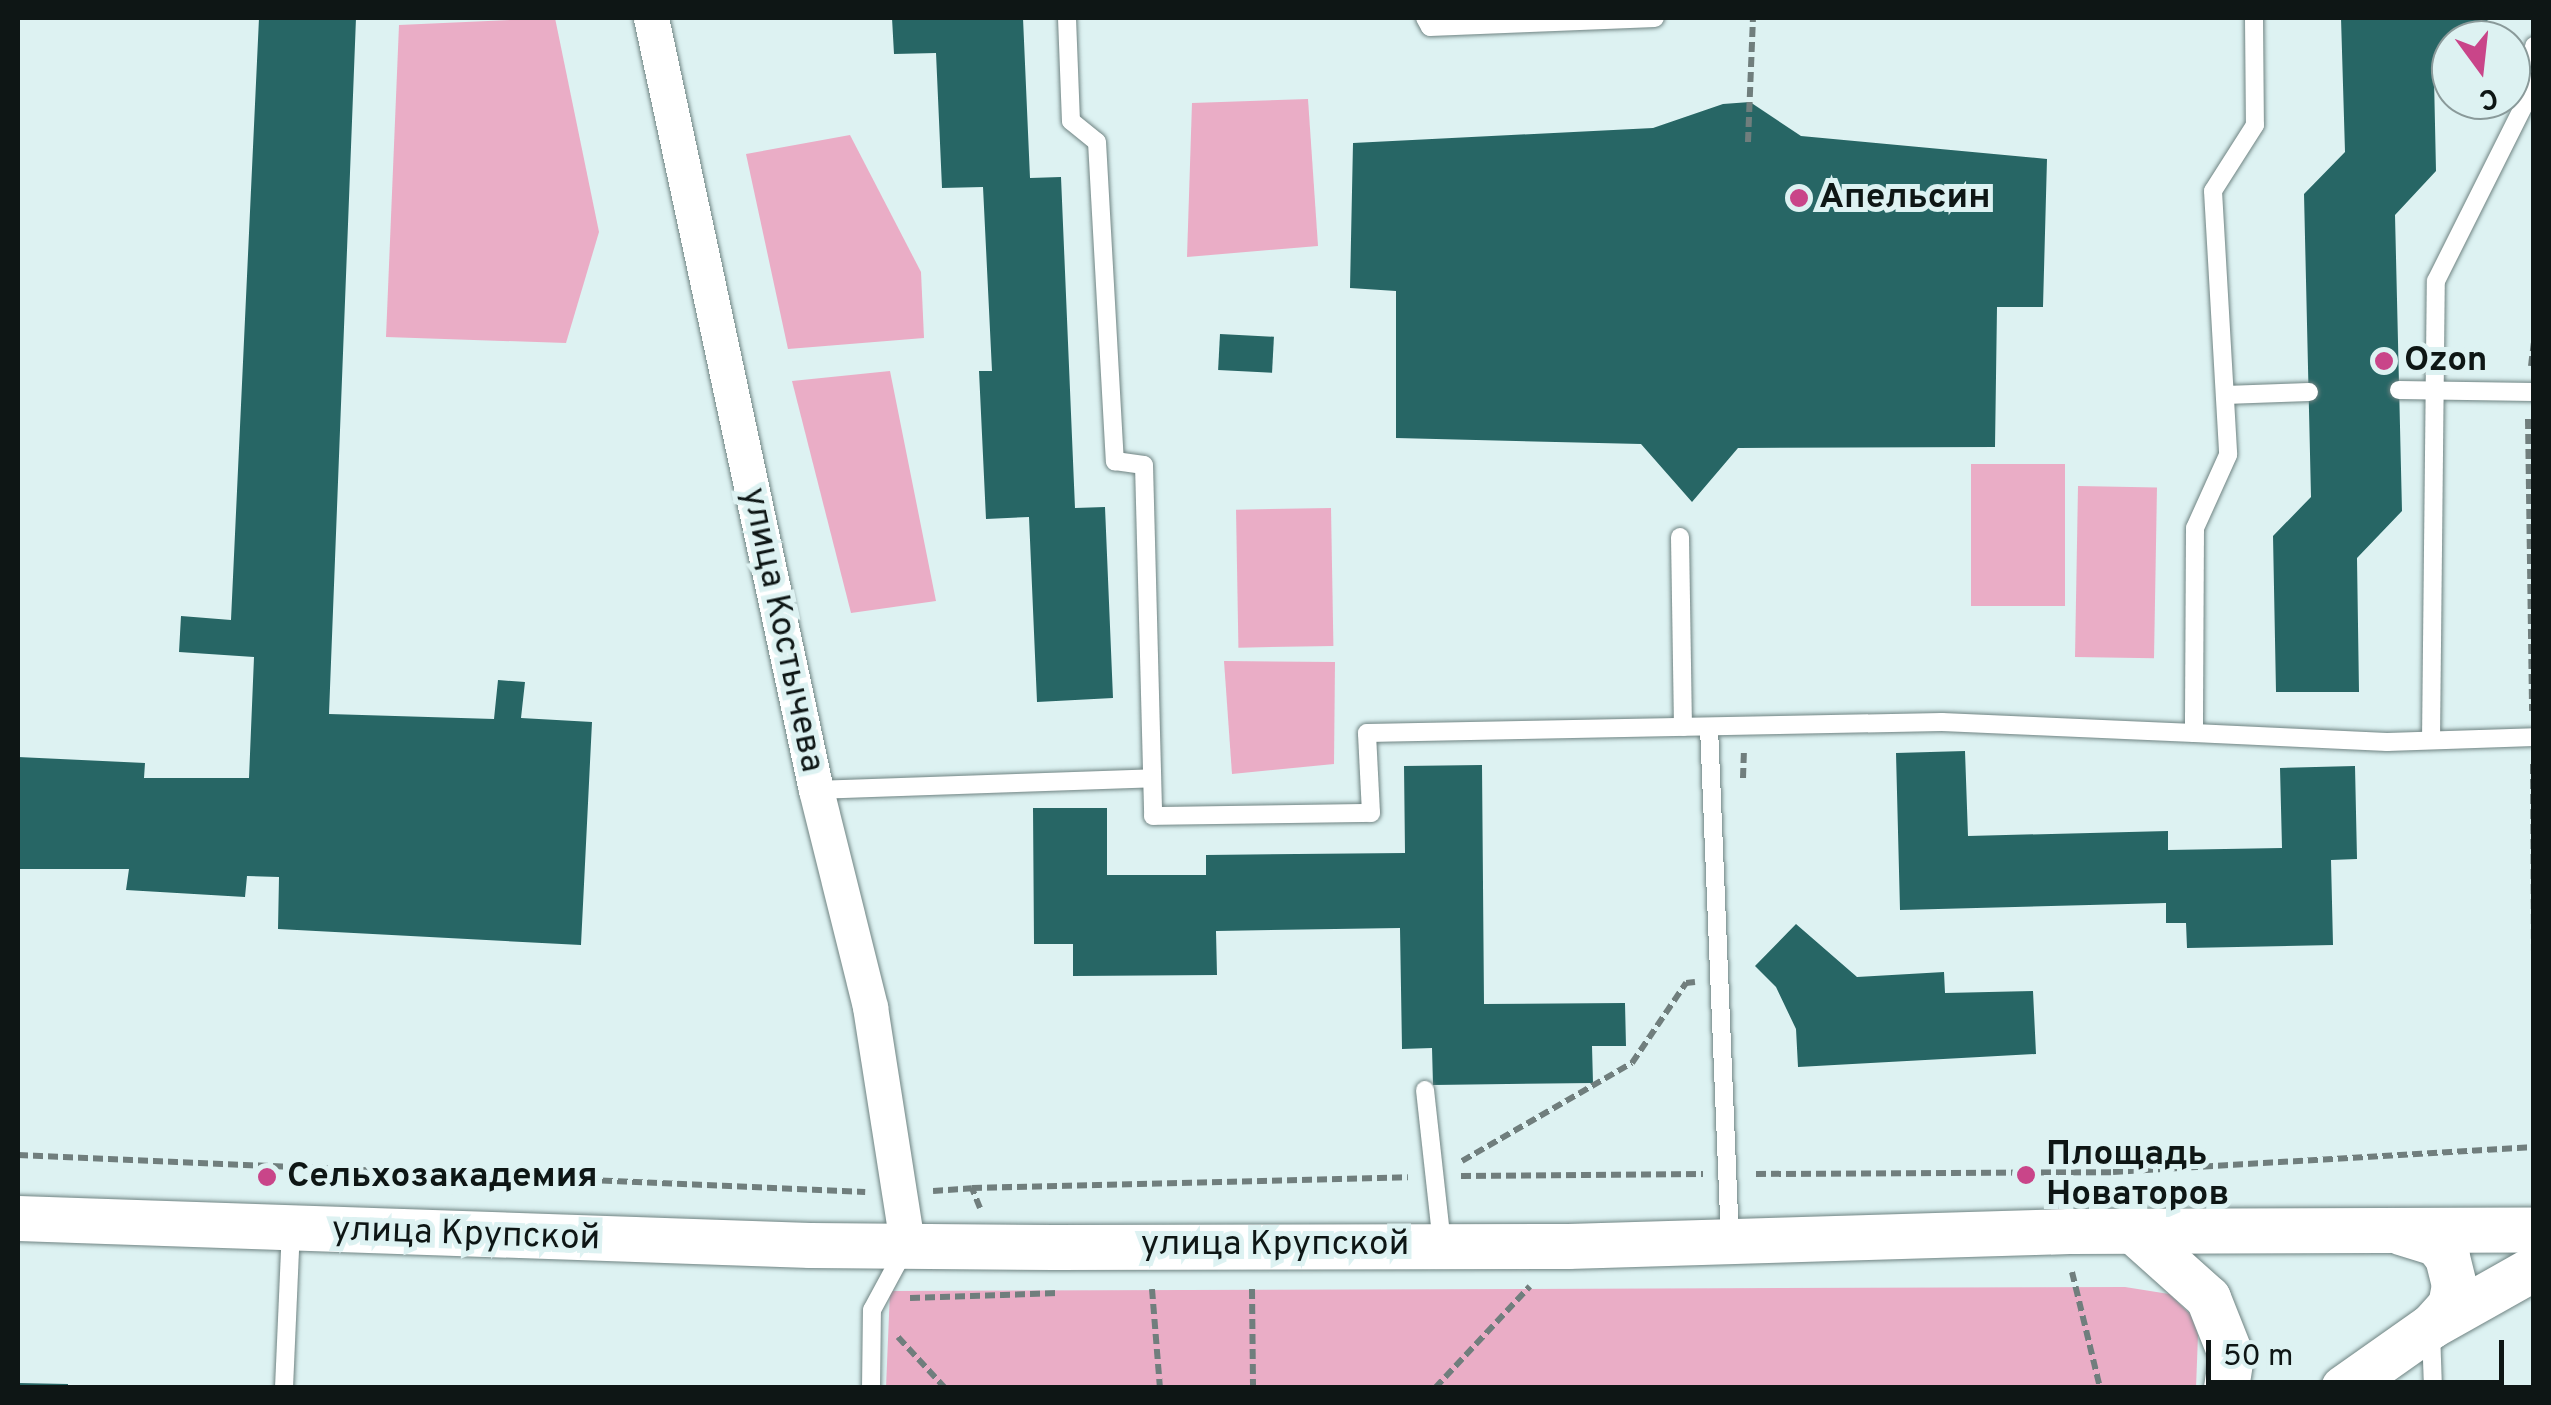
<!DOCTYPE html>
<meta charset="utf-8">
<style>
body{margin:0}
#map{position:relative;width:2551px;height:1405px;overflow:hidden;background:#ddf2f2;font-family:Overpass,sans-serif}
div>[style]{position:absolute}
.green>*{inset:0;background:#eaadc6;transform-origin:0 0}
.building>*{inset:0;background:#276665;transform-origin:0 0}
.path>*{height:6px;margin-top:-3px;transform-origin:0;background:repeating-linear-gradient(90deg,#707e7d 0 10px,transparent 0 15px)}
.roads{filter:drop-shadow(0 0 2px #6f8382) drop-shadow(0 0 2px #6f8382)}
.service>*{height:18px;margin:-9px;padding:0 9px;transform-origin:9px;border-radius:9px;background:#fff}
.minor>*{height:35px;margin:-17.5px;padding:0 17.5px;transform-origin:17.5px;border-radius:17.5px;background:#fff}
.tertiary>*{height:45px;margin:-22.5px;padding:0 22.5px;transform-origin:22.5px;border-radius:22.5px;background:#fff}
.dots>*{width:28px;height:28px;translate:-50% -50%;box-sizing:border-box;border:5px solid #ddf2f2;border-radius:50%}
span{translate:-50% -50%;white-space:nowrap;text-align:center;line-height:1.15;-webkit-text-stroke:10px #ddf2f2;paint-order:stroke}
.poi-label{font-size:35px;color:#0e1615;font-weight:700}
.left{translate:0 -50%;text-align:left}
.street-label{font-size:35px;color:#0e1615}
.frame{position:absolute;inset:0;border:20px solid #0e1615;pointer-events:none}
.north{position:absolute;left:2431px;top:20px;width:100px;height:100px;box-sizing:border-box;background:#ddf2f2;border:2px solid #8a9a9a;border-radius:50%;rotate:165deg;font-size:28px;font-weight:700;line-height:40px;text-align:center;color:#0e1615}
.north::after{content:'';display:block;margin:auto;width:35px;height:45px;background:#c94589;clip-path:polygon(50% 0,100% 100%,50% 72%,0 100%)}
.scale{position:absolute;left:2206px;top:1340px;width:298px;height:45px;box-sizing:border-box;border:5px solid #0e1615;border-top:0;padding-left:12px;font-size:30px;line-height:35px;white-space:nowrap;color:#0e1615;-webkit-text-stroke:8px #ddf2f2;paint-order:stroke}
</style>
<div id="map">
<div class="green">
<div style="clip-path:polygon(555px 18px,599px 232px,566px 343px,386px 337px,399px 25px)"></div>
<div style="clip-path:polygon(1308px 99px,1318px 246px,1187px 257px,1192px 103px)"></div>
<div style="clip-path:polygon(850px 135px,921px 272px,924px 338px,788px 349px,746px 154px)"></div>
<div style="clip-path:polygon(890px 371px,936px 601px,851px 613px,792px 381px)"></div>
<div style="left:1971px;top:464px;width:94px;height:142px"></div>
<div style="left:2078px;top:486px;width:79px;height:171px;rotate:1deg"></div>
<div style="left:1331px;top:508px;width:138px;height:95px;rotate:89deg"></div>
<div style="clip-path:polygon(1224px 661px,1335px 662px,1334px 764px,1232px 774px)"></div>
<div style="clip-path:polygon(2125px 1287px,2169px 1294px,2190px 1314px,2198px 1335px,2196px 1388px,886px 1388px,890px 1291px)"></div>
</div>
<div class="building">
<div style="clip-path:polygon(259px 18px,356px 18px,329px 714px,494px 719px,498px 680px,525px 682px,521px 718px,592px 722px,581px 945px,278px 929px,279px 877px,247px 876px,245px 897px,126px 890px,129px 869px,18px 869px,18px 757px,145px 763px,144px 778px,249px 778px,254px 657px,179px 652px,181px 616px,231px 620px)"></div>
<div style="clip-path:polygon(892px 18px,1023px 18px,1030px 178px,1061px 177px,1075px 508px,1105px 507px,1113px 698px,1037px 702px,1029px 517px,986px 519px,979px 371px,992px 371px,983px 187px,942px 188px,936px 53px,894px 54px)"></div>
<div style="clip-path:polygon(2341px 18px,2487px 18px,2491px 40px,2451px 40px,2451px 78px,2434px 78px,2436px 171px,2395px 215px,2402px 511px,2357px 558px,2359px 692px,2276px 692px,2273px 536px,2311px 497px,2304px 194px,2345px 152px)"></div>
<div style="clip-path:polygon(1750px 102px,1801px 136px,2047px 159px,2043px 307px,1997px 307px,1995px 447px,1738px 448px,1692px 502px,1641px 444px,1396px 438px,1396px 291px,1350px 288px,1353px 143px,1653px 128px,1723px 104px)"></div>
<div style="left:1220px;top:334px;width:54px;height:36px;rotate:3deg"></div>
<div style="clip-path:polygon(1965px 751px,1968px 836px,2168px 831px,2168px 850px,2282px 848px,2280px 768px,2355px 766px,2357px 859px,2331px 860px,2333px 945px,2187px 948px,2186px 923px,2166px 923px,2166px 903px,1900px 910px,1896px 753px)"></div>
<div style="clip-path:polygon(1482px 765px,1484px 1004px,1625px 1003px,1626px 1046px,1592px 1046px,1593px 1083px,1433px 1085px,1432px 1048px,1402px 1049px,1400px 928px,1216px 931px,1217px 975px,1073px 976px,1073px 944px,1034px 944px,1033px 808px,1107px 808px,1107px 875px,1206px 875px,1206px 855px,1405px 853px,1404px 766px)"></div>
<div style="clip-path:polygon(1796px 924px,1857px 977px,1944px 972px,1945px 993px,2033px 991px,2036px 1054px,1798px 1067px,1796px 1029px,1776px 987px,1755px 966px)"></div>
<div style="clip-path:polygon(18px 1383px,68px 1384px,68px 1388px,18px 1388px)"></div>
</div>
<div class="path">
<div style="left:1748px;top:142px;width:124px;rotate:-87.7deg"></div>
<div style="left:2531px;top:366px;width:23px;rotate:-83deg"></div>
<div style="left:2528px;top:419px;width:292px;rotate:89.2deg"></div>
<div style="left:2533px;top:764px;width:228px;rotate:89.7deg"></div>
<div style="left:1743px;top:778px;width:27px;rotate:-88deg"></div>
<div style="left:18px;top:1155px;width:848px;rotate:2.5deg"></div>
<div style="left:1462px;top:1161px;width:196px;rotate:-30deg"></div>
<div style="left:1632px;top:1063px;width:97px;rotate:-56deg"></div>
<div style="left:1686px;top:983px;width:9px;rotate:-6deg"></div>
<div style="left:1756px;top:1174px;width:357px;rotate:-0.3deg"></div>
<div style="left:2113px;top:1172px;width:422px;rotate:-3.4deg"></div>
<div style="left:1461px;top:1176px;width:242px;rotate:-0.5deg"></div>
<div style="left:933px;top:1191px;width:39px;rotate:-4deg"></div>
<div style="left:980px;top:1208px;width:22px;rotate:-112deg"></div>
<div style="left:972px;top:1188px;width:436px;rotate:-1.4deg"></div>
<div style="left:2072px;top:1272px;width:119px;rotate:76.4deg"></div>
<div style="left:1152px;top:1289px;width:99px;rotate:85.4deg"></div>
<div style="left:1252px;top:1289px;width:99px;rotate:89.4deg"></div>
<div style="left:910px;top:1298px;width:148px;rotate:-1.9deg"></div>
<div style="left:898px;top:1337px;width:69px;rotate:47.3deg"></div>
<div style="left:1435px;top:1388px;width:139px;rotate:-47deg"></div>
</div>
<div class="roads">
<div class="service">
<div style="left:1067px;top:18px;width:103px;rotate:87.8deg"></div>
<div style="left:1071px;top:121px;width:33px;rotate:39deg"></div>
<div style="left:1097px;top:142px;width:320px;rotate:86.8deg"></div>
<div style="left:1115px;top:461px;width:29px;rotate:8deg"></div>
<div style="left:1144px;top:465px;width:351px;rotate:88.5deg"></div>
<div style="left:1153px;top:816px;width:218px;rotate:-0.8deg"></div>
<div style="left:1371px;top:813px;width:80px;rotate:-92.9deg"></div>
<div style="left:1367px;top:733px;width:575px;rotate:-1.1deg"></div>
<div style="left:1942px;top:722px;width:252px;rotate:2.5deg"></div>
<div style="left:1425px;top:18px;width:10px;rotate:61deg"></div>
<div style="left:1430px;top:27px;width:225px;rotate:-2.3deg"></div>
<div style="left:2254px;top:18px;width:107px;rotate:89.5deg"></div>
<div style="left:2255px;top:125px;width:78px;rotate:122.5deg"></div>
<div style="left:2213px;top:191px;width:264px;rotate:86.7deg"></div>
<div style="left:2228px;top:455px;width:80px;rotate:114.3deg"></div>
<div style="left:2195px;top:528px;width:205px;rotate:90.3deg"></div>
<div style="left:2194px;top:733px;width:193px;rotate:2.7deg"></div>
<div style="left:2387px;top:742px;width:147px;rotate:-1.9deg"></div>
<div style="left:2399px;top:390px;width:135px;rotate:0.8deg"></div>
<div style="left:2225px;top:395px;width:84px;rotate:-2deg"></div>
<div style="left:1680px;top:537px;width:190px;rotate:89.1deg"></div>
<div style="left:1709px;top:727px;width:515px;rotate:87.66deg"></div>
<div style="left:2431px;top:740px;width:459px;rotate:-89.4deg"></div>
<div style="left:2436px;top:281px;width:217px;rotate:-63.4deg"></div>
<div style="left:2533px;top:87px;width:41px;rotate:-88.6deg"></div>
<div style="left:816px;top:790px;width:336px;rotate:-2deg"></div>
<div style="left:1425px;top:1090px;width:155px;rotate:83.7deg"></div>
<div style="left:2431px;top:1331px;width:57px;rotate:88deg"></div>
<div style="left:284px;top:1388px;width:158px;rotate:-87.5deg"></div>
<div style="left:871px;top:1388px;width:78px;rotate:-89.3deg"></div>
<div style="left:872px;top:1310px;width:69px;rotate:-61.6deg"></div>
</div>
<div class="minor">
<div style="left:651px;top:18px;width:789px;rotate:77.94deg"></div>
<div style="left:816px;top:790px;width:224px;rotate:76deg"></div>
<div style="left:870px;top:1007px;width:240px;rotate:81.1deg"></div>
</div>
<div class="tertiary">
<div style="left:18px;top:1218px;width:792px;rotate:1.95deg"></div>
<div style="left:810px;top:1245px;width:243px;rotate:0.5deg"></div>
<div style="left:1053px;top:1247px;width:515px;rotate:-0.11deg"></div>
<div style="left:1568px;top:1246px;width:501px;rotate:-1.71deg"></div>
<div style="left:2069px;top:1231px;width:465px;rotate:-0.2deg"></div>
<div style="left:2132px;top:1230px;width:102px;rotate:41.8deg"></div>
<div style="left:2208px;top:1298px;width:62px;rotate:68.4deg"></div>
<div style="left:2231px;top:1356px;width:32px;rotate:99deg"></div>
<div style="left:2400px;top:1232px;width:38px;rotate:17deg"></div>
<div style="left:2436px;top:1243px;width:18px;rotate:52deg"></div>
<div style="left:2447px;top:1257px;width:29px;rotate:76deg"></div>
<div style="left:2454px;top:1285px;width:20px;rotate:101deg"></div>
<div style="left:2450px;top:1305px;width:28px;rotate:132deg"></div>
<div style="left:2343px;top:1388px;width:108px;rotate:-35.2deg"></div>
<div style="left:2431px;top:1326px;width:118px;rotate:-29.4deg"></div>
</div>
</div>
<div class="dots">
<div style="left:1799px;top:198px;background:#c94589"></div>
<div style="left:2384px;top:361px;background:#c94589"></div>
<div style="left:2026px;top:1175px;background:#c94589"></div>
<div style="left:267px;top:1177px;background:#c94589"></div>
</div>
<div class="poi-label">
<span class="left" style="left:1819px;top:198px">Апельсин</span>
<span class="left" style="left:2404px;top:361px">Ozon</span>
<span class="left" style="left:2046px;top:1175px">Площадь<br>Новаторов</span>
<span class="left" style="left:287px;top:1177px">Сельхозакадемия</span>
</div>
<div class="street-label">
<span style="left:782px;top:630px;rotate:78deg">улица Костычева</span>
<span style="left:466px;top:1235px;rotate:2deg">улица Крупской</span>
<span style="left:1275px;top:1245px">улица Крупской</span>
</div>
<div class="frame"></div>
<div class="north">С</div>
<div class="scale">50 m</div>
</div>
